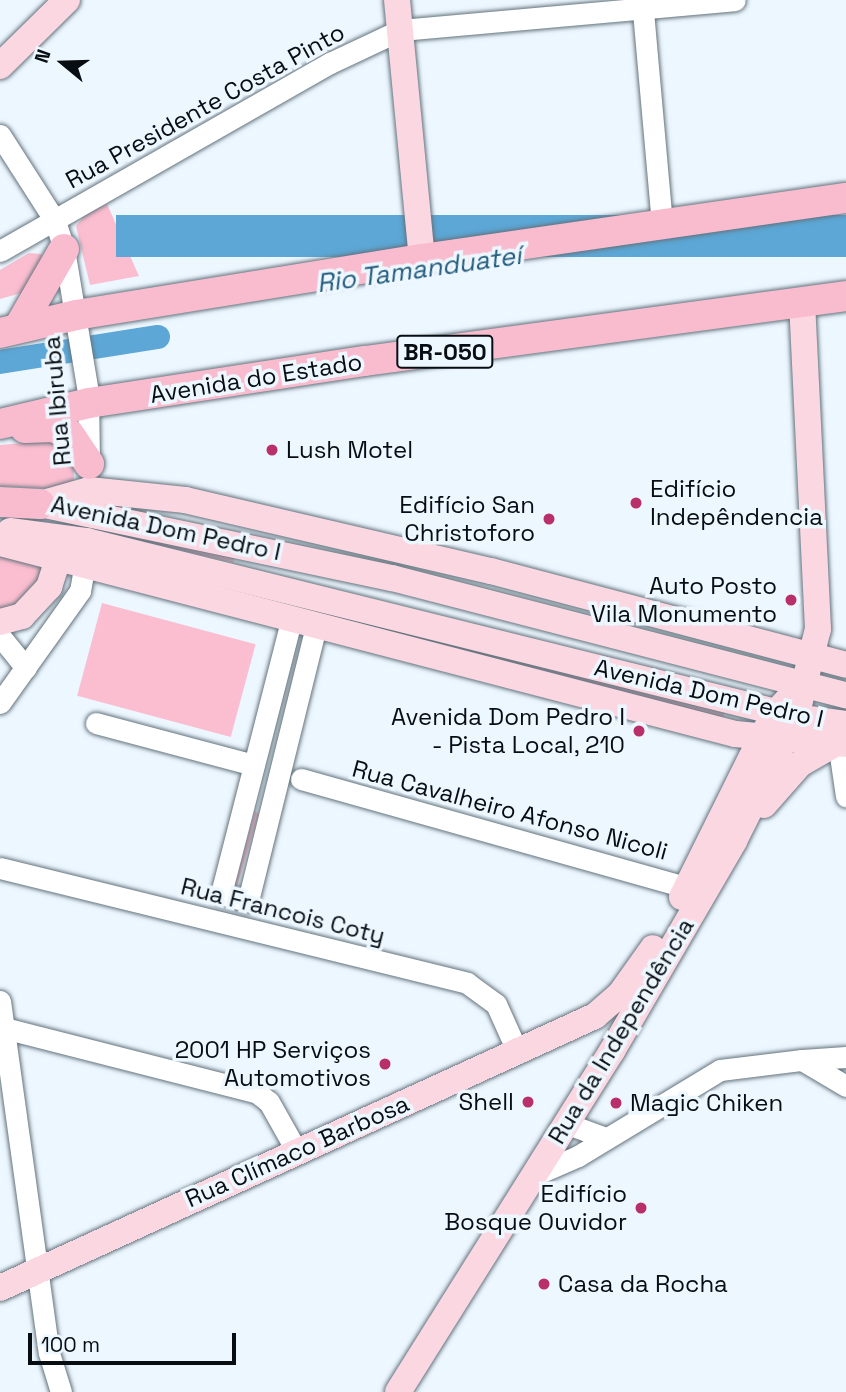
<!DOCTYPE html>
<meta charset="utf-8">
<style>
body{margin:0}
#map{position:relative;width:846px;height:1392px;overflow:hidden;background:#edf7ff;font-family:"Space Grotesk",sans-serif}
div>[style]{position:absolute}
.green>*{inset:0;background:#fbbed0;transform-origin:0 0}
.water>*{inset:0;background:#5ca7d6;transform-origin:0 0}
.river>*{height:24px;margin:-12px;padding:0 12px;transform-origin:12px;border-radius:12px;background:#5ca7d6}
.roads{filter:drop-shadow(0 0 2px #63737d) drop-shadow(0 0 2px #63737d)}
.minor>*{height:21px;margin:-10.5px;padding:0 10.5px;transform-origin:10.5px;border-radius:10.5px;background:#fff}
.major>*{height:26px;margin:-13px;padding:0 13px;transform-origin:13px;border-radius:13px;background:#fbd7e2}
.highway>*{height:30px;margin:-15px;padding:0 15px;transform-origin:15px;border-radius:15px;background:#f9bccf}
.dots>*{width:19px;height:19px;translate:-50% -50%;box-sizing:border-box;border:4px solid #edf7ff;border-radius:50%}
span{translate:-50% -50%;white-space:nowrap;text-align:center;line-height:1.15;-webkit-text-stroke:7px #edf7ff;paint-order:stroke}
.shield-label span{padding:2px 5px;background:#edf7ff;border:2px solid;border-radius:5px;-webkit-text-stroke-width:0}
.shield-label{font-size:23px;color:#070d11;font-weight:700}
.street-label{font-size:24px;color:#070d11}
.poi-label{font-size:24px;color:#070d11}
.left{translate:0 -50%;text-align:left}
.right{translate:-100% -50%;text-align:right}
.water-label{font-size:26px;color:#235b7c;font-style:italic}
.north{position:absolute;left:28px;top:28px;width:70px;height:70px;-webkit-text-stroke:5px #edf7ff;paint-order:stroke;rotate:289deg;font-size:19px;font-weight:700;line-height:28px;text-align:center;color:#070d11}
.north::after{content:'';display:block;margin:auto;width:24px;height:32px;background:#070d11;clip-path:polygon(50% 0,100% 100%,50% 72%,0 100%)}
.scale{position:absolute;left:28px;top:1333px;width:208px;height:32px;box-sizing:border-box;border:4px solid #070d11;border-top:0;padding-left:9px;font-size:21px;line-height:24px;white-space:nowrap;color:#070d11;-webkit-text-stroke:5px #edf7ff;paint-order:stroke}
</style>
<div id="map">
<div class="green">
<div style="clip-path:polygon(107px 204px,139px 276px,90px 285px,76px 226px,87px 213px)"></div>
<div style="clip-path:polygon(29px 253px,41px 254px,47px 262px,32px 290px,0 299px,0 270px)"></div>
<div style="clip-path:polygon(58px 440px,73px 451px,74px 482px,59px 489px,0 486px,0 445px)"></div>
<div style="left:124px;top:529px;width:114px;height:8px;rotate:13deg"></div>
<div style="clip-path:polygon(0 554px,42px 562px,40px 589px,0 615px)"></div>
<div style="left:102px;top:603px;width:159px;height:96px;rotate:15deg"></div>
<div style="clip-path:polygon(443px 641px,725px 711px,723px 719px,477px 656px)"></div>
<div style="clip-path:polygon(255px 811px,259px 814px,237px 886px,235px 885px)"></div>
</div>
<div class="water">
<div style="left:846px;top:215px;width:42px;height:730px;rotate:90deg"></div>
</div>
<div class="river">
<div style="left:0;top:362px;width:160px;rotate:-9deg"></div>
</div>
<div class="roads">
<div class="minor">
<div style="left:642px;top:0;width:226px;rotate:84.9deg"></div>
<div style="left:0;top:135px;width:102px;rotate:57.4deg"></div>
<div style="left:55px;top:221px;width:29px;rotate:72deg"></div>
<div style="left:64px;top:249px;width:145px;rotate:80.5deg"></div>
<div style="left:88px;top:392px;width:73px;rotate:89.2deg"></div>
<div style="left:0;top:251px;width:380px;rotate:-29.7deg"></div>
<div style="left:330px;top:63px;width:77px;rotate:-25.2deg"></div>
<div style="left:400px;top:30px;width:336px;rotate:-5.1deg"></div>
<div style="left:291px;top:621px;width:282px;rotate:104.4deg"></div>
<div style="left:221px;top:894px;width:28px;rotate:15deg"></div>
<div style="left:248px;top:901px;width:282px;rotate:-76.1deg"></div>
<div style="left:0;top:636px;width:41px;rotate:50.9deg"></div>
<div style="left:0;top:703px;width:138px;rotate:-54.5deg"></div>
<div style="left:80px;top:591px;width:39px;rotate:-80deg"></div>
<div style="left:96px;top:723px;width:163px;rotate:14.9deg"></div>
<div style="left:838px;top:742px;width:55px;rotate:81.6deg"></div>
<div style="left:301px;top:779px;width:414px;rotate:15.7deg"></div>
<div style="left:0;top:868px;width:481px;rotate:13.8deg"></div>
<div style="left:467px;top:983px;width:36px;rotate:36deg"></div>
<div style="left:496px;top:1004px;width:54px;rotate:65.8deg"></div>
<div style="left:0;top:1001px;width:355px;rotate:82.1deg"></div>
<div style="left:49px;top:1353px;width:41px;rotate:72.9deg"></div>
<div style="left:4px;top:1028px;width:260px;rotate:14.3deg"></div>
<div style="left:256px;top:1092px;width:16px;rotate:38deg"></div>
<div style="left:269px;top:1102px;width:55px;rotate:60.6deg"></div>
<div style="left:802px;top:1060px;width:44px;rotate:-3.9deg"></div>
<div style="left:565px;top:1123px;width:40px;rotate:20.2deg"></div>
<div style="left:532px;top:1176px;width:50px;rotate:-23.5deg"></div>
<div style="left:578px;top:1156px;width:166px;rotate:-31.2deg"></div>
<div style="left:720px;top:1070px;width:83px;rotate:-7deg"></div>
<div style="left:802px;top:1060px;width:51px;rotate:30.6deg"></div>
</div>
<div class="major">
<div style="left:397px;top:0;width:260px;rotate:84.5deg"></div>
<div style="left:0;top:66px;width:94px;rotate:-44.6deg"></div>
<div style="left:40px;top:504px;width:51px;rotate:-15.9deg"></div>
<div style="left:89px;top:490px;width:97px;rotate:5.9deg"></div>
<div style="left:185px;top:500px;width:314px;rotate:13.1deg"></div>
<div style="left:491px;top:571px;width:367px;rotate:14.8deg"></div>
<div style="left:45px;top:505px;width:355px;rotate:11.9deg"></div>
<div style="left:392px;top:578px;width:469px;rotate:14.5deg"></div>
<div style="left:10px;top:531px;width:78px;rotate:7.4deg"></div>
<div style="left:87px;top:541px;width:731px;rotate:13.94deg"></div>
<div style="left:796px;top:717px;width:50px;rotate:8deg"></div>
<div style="left:0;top:543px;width:759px;rotate:14.57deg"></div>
<div style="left:735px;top:734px;width:111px;rotate:5.1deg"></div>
<div style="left:0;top:622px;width:23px;rotate:-15deg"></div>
<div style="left:22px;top:616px;width:40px;rotate:-47deg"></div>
<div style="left:49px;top:587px;width:32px;rotate:-72deg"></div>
<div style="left:59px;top:557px;width:16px;rotate:-112deg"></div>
<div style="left:764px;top:805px;width:55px;rotate:-48.7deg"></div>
<div style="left:800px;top:764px;width:44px;rotate:-30.1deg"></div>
<div style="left:682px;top:897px;width:180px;rotate:-63.6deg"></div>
<div style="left:762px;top:736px;width:28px;rotate:-60deg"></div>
<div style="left:776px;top:712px;width:40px;rotate:-47deg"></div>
<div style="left:0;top:1288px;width:654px;rotate:-24.57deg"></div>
<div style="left:595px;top:1016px;width:35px;rotate:-41deg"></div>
<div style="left:621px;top:993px;width:55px;rotate:-54.6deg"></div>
<div style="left:398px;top:1392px;width:403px;rotate:-57.9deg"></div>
<div style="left:612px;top:1051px;width:243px;rotate:-59.8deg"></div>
<div style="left:734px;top:841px;width:139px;rotate:-63.4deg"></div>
<div style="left:796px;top:717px;width:91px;rotate:-76deg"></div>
<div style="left:818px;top:629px;width:325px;rotate:-92.8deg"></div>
</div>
<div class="highway">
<div style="left:19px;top:327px;width:90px;rotate:-60deg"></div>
<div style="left:0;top:333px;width:78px;rotate:-13.3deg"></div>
<div style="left:76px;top:315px;width:351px;rotate:-9.2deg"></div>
<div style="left:422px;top:259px;width:428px;rotate:-8.2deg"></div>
<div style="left:0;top:424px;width:91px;rotate:-13.3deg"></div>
<div style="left:89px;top:403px;width:279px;rotate:-8.7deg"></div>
<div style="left:365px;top:361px;width:485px;rotate:-7.7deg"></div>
<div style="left:25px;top:428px;width:28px;rotate:-2deg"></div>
<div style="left:53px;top:427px;width:17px;rotate:24deg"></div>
<div style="left:69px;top:434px;width:36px;rotate:56deg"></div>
<div style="left:0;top:502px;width:40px;rotate:2.9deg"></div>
</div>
</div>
<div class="dots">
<div style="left:272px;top:450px;background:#b92f6b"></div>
<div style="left:636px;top:503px;background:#b92f6b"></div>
<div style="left:549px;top:519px;background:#b92f6b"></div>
<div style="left:791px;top:600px;background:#b92f6b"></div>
<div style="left:639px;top:731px;background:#b92f6b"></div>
<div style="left:385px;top:1064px;background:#b92f6b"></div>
<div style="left:528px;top:1102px;background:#b92f6b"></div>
<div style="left:616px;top:1103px;background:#b92f6b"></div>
<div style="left:641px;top:1208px;background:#b92f6b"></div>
<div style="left:544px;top:1284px;background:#b92f6b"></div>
</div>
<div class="shield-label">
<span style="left:445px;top:352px">BR-050</span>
</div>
<div class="street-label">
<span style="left:205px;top:106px;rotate:-29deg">Rua Presidente Costa Pinto</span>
<span style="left:256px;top:378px;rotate:-9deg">Avenida do Estado</span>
<span style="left:57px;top:401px;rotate:-95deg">Rua Ibiruba</span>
<span style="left:166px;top:528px;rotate:12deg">Avenida Dom Pedro I</span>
<span style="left:709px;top:693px;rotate:13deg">Avenida Dom Pedro I</span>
<span style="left:510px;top:810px;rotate:15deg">Rua Cavalheiro Afonso Nicoli</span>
<span style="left:283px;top:911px;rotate:14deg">Rua Francois Coty</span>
<span style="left:621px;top:1031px;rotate:-59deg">Rua da Independência</span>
<span style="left:297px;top:1151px;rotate:-24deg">Rua Clímaco Barbosa</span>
</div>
<div class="poi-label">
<span class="left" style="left:286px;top:450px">Lush Motel</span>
<span class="left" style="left:650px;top:503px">Edifício<br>Indepêndencia</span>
<span class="right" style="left:535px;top:519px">Edifício San<br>Christoforo</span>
<span class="right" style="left:777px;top:600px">Auto Posto<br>Vila Monumento</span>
<span class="right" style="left:625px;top:731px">Avenida Dom Pedro I<br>- Pista Local, 210</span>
<span class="right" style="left:371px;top:1064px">2001 HP Serviços<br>Automotivos</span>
<span class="right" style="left:514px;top:1102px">Shell</span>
<span class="left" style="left:630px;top:1103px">Magic Chiken</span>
<span class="right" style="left:627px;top:1208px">Edifício<br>Bosque Ouvidor</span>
<span class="left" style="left:558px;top:1284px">Casa da Rocha</span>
</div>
<div class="water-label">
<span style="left:419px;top:270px;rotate:-8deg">Rio Tamanduateí</span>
</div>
<div class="north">N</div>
<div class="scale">100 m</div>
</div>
